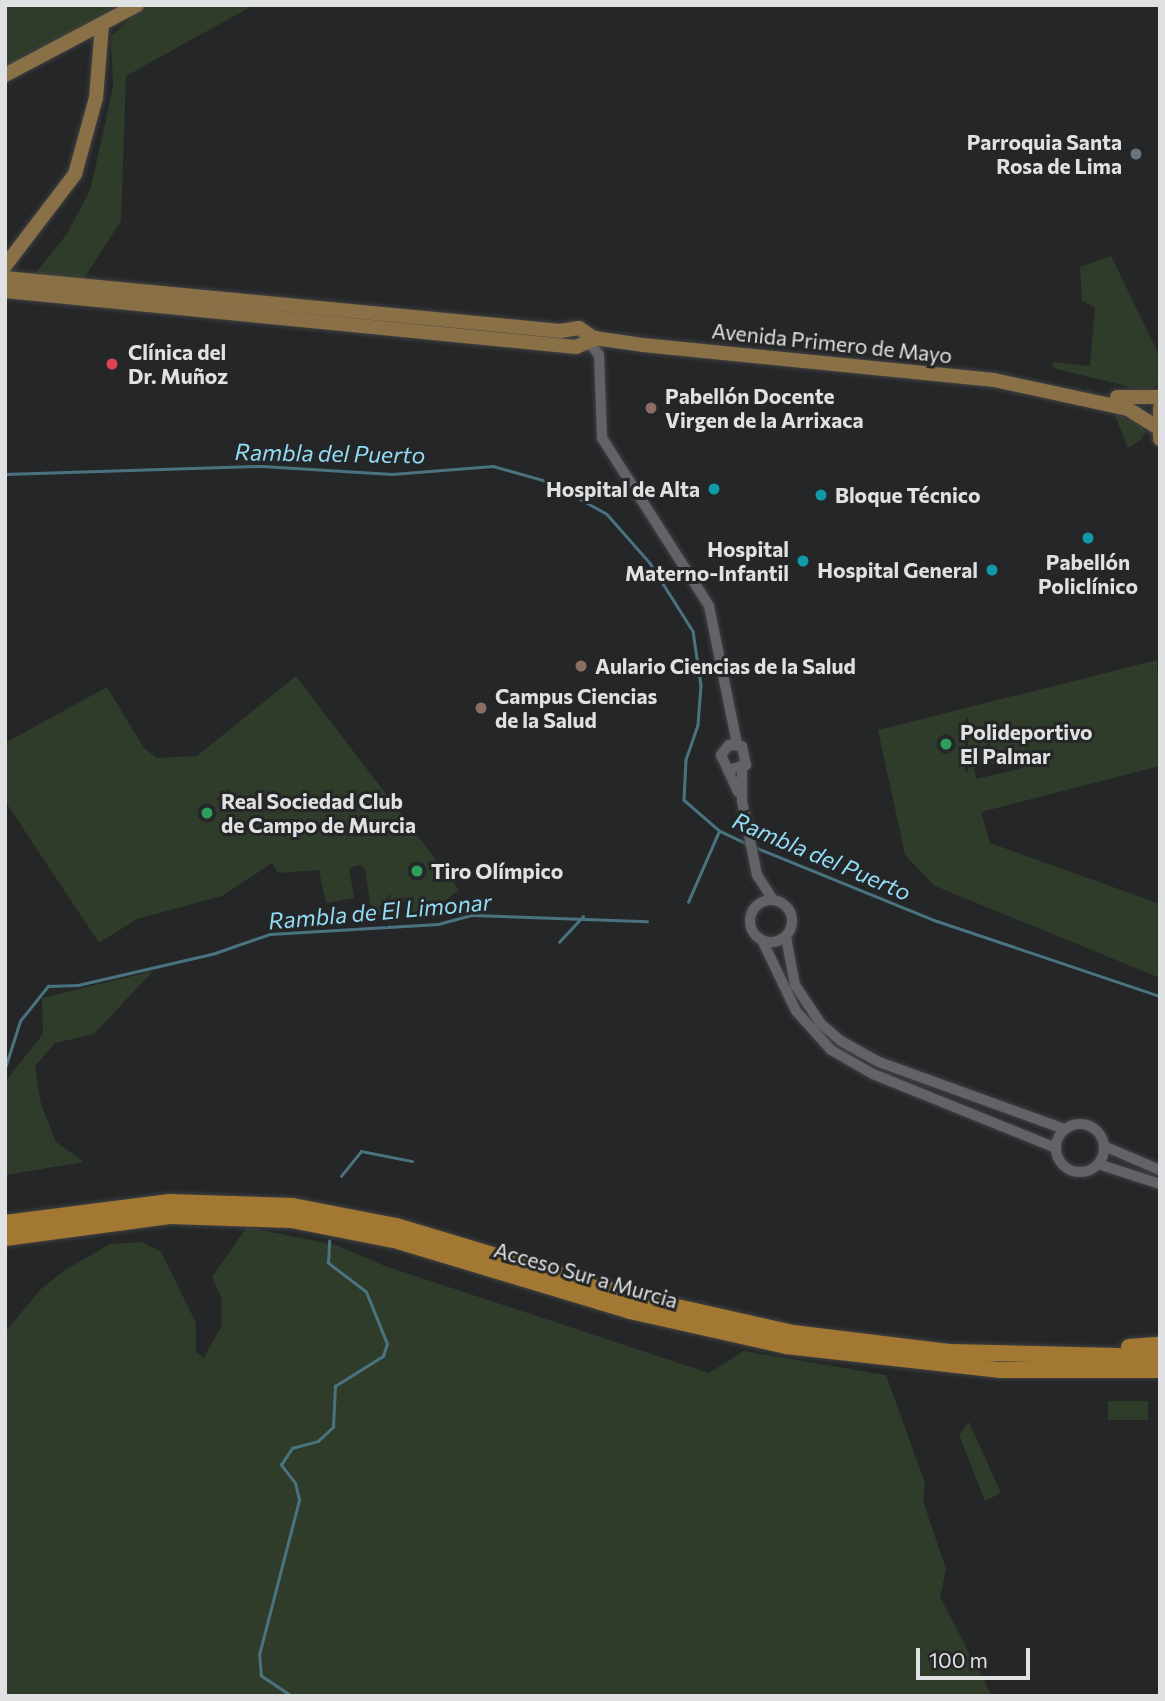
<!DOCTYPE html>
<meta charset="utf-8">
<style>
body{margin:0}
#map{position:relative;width:1165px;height:1701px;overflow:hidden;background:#252628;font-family:Commissioner,sans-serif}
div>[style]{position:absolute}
.green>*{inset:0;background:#2f3c29;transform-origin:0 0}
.stream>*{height:2.5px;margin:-1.25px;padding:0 1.25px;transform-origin:1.25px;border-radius:1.25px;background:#4a7380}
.roads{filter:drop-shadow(0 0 2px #404143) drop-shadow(0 0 2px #404143)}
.minor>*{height:10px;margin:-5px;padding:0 5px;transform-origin:5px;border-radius:5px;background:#626366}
.minor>.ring{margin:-5px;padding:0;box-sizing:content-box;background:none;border:10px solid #626366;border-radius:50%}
.major>*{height:14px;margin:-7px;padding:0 7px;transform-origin:7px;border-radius:7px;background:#897047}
.highway>*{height:16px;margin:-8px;padding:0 8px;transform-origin:8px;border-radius:8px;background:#a37832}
.dots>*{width:19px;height:19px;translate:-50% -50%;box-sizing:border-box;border:4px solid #252628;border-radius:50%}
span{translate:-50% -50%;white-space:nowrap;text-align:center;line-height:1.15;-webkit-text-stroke:6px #252628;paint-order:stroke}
.poi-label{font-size:21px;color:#e0e1e3;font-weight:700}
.right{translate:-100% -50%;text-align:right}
.left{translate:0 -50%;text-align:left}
.street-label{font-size:21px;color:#e0e1e3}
.water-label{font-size:23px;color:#93dcf5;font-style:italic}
.frame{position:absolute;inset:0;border:7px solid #e0e1e3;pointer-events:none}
.scale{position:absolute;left:916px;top:1648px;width:114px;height:32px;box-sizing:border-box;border:4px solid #e0e1e3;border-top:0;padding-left:9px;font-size:21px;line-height:24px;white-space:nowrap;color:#e0e1e3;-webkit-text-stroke:5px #252628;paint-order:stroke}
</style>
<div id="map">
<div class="green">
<div style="clip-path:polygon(5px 5px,137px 5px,5px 75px)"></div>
<div style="clip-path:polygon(146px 5px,254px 5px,126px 76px,121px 221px,79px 286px,30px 280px,67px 234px,91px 188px,113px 86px,111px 36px)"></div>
<div style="clip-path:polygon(1111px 256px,1160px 357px,1160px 384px,1146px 391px,1053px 368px,1053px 362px,1090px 366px,1095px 307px,1082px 301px,1080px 267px)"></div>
<div style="clip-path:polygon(1114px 413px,1139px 422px,1146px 431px,1142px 439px,1128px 448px)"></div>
<div style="clip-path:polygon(evenodd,1157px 660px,1160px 766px,981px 812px,990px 843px,1160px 904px,1160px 978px,935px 886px,905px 855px,878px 730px,1157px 660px,1020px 757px,1023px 768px,976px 779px,974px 768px,1020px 757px)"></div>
<div style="clip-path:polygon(296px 676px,459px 890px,419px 921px,404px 900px,394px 915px,372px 916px,365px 869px,360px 865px,349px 868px,354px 898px,326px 903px,319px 870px,278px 873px,272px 863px,222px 896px,137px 919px,99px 943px,5px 801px,5px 743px,107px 687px,144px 748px,157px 758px,197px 756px)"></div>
<div style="clip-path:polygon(153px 971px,94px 1034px,55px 1043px,35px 1066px,41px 1104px,56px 1142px,84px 1162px,5px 1175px,5px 1082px,43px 1034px,42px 998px)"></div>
<div style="clip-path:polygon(247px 1227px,336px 1245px,385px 1266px,709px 1373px,744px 1351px,886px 1375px,925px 1483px,923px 1501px,946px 1569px,940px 1597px,992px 1696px,5px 1696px,5px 1332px,41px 1289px,65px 1270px,110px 1244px,142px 1242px,161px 1252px,196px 1323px,196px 1352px,204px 1358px,222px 1325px,221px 1297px,212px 1277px)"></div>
<div style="left:1108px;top:1401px;width:40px;height:19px"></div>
<div style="clip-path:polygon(969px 1422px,1001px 1493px,985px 1501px,959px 1435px)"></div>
</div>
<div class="stream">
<div style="left:5px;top:474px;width:257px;rotate:-1.8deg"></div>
<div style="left:262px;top:466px;width:130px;rotate:3.5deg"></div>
<div style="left:392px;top:474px;width:101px;rotate:-4.5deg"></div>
<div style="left:493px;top:466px;width:59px;rotate:15.7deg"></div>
<div style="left:550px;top:482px;width:65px;rotate:29.3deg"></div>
<div style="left:607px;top:514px;width:65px;rotate:48.7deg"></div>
<div style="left:650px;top:563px;width:80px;rotate:57.7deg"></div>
<div style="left:693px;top:631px;width:55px;rotate:81.6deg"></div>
<div style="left:701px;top:685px;width:40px;rotate:94.3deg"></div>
<div style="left:698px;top:725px;width:37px;rotate:109deg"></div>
<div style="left:686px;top:760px;width:40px;rotate:92.9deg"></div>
<div style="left:684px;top:800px;width:48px;rotate:40.7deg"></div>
<div style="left:720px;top:831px;width:31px;rotate:25deg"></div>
<div style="left:757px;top:848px;width:191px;rotate:22.1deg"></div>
<div style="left:934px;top:920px;width:238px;rotate:18.6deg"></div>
<div style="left:688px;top:902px;width:77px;rotate:-66.4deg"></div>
<div style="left:559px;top:942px;width:35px;rotate:-47deg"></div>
<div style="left:5px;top:1068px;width:49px;rotate:-72.3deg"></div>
<div style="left:20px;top:1021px;width:45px;rotate:-51.3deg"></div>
<div style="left:48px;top:986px;width:30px;rotate:-2deg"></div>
<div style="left:78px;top:985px;width:141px;rotate:-13.1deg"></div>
<div style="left:215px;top:953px;width:58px;rotate:-19.1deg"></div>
<div style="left:270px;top:934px;width:168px;rotate:-3.4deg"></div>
<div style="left:438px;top:924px;width:34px;rotate:-15deg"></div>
<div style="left:471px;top:915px;width:176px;rotate:2deg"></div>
<div style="left:341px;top:1176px;width:32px;rotate:-51deg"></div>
<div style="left:361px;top:1151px;width:52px;rotate:11.1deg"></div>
<div style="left:291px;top:1696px;width:36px;rotate:-146deg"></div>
<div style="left:261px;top:1676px;width:21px;rotate:-95deg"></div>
<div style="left:259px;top:1655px;width:160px;rotate:-75.5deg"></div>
<div style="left:299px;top:1500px;width:17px;rotate:-103deg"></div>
<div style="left:295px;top:1483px;width:23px;rotate:-128deg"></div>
<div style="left:281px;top:1465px;width:20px;rotate:-57deg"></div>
<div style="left:292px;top:1448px;width:27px;rotate:-15deg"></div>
<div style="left:318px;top:1441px;width:21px;rotate:-43deg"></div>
<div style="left:333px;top:1427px;width:41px;rotate:-87.2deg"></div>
<div style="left:335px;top:1386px;width:57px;rotate:-32deg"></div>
<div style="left:383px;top:1356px;width:13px;rotate:-72deg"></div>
<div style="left:387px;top:1344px;width:56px;rotate:-112deg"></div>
<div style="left:366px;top:1292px;width:48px;rotate:-142.7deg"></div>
<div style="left:328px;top:1263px;width:22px;rotate:-87deg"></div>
</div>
<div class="roads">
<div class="minor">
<div style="left:587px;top:340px;width:19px;rotate:51deg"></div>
<div style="left:599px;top:355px;width:83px;rotate:87.9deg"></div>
<div style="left:602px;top:438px;width:199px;rotate:57.5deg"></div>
<div style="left:709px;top:606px;width:141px;rotate:78.5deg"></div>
<div style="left:742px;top:769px;width:32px;rotate:90deg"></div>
<div style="left:742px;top:801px;width:76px;rotate:78.5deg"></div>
<div style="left:757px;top:875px;width:30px;rotate:57deg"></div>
<div style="left:728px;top:770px;width:19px;rotate:-16deg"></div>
<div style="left:746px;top:765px;width:19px;rotate:-102deg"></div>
<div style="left:742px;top:746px;width:13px;rotate:-176deg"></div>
<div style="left:729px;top:745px;width:13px;rotate:129deg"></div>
<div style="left:721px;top:755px;width:41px;rotate:65.3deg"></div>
<div class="ring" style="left:750px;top:900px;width:32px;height:32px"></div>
<div style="left:786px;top:937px;width:49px;rotate:79.4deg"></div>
<div style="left:795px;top:985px;width:47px;rotate:56.3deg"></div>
<div style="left:821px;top:1024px;width:26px;rotate:40deg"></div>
<div style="left:841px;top:1041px;width:43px;rotate:28.9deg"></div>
<div style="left:879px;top:1062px;width:197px;rotate:19.9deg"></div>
<div style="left:763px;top:942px;width:76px;rotate:64.4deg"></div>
<div style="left:796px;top:1011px;width:52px;rotate:48.1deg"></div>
<div style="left:831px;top:1050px;width:48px;rotate:29.7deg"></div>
<div style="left:873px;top:1074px;width:197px;rotate:22deg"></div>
<div class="ring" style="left:1056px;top:1124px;width:38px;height:38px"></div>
<div style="left:1104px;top:1146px;width:61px;rotate:23.2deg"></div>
<div style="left:1098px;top:1164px;width:65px;rotate:17.9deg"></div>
</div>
<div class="major">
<div style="left:5px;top:75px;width:149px;rotate:-27.9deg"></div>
<div style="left:5px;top:266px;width:116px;rotate:-52.7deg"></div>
<div style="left:75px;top:174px;width:79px;rotate:-74.6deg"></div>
<div style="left:96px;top:98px;width:73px;rotate:-85.3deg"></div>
<div style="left:5px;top:278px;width:558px;rotate:5.45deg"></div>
<div style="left:560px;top:331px;width:19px;rotate:-9deg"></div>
<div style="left:579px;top:328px;width:18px;rotate:34deg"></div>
<div style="left:594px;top:338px;width:49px;rotate:8.1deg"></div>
<div style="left:643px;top:345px;width:353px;rotate:5.7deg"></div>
<div style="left:994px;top:380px;width:137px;rotate:12.2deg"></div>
<div style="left:1128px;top:409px;width:34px;rotate:32deg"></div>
<div style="left:5px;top:291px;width:574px;rotate:5.6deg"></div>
<div style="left:576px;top:347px;width:22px;rotate:-24deg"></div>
<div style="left:1117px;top:397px;width:43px"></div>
<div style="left:1160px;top:408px;width:31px;rotate:90deg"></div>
</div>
<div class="highway">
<div style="left:5px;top:1223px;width:166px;rotate:-7.3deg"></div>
<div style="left:170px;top:1202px;width:123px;rotate:1.9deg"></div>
<div style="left:293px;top:1206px;width:105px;rotate:11deg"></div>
<div style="left:396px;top:1226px;width:247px;rotate:16.7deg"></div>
<div style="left:633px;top:1297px;width:164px;rotate:12.7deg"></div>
<div style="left:793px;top:1333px;width:157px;rotate:6.9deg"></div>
<div style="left:949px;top:1352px;width:211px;rotate:1.4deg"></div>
<div style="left:5px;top:1238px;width:166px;rotate:-7.6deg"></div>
<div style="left:170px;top:1216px;width:121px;rotate:1.9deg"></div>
<div style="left:291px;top:1220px;width:105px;rotate:11deg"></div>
<div style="left:394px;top:1240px;width:246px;rotate:16.7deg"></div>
<div style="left:630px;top:1311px;width:160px;rotate:12.6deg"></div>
<div style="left:786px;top:1346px;width:216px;rotate:6.4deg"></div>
<div style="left:1001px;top:1370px;width:159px"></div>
<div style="left:1129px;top:1347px;width:31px;rotate:-4deg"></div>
</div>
</div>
<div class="dots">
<div style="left:1136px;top:154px;background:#6b7280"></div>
<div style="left:112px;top:364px;background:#e0444e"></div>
<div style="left:651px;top:408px;background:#8d6e63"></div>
<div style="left:714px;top:489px;background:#0f9aa8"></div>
<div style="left:821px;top:495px;background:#0f9aa8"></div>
<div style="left:1088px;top:538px;background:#0f9aa8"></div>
<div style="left:803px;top:561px;background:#0f9aa8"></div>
<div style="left:992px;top:570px;background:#0f9aa8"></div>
<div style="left:581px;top:666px;background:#8d6e63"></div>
<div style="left:481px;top:708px;background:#8d6e63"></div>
<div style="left:946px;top:744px;background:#2e9e5b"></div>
<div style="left:207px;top:813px;background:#2e9e5b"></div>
<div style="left:417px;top:871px;background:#2e9e5b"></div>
</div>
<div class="poi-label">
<span class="right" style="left:1122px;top:154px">Parroquia Santa<br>Rosa de Lima</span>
<span class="left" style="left:128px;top:364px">Clínica del<br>Dr. Muñoz</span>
<span class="left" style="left:665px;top:408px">Pabellón Docente<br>Virgen de la Arrixaca</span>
<span class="right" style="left:700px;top:489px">Hospital de Alta</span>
<span class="left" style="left:835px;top:495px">Bloque Técnico</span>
<span class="right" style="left:789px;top:561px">Hospital<br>Materno-Infantil</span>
<span style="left:1088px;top:574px">Pabellón<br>Policlínico</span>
<span class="right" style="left:978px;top:570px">Hospital General</span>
<span class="left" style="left:595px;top:666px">Aulario Ciencias de la Salud</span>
<span class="left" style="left:495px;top:708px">Campus Ciencias<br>de la Salud</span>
<span class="left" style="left:960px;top:744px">Polideportivo<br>El Palmar</span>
<span class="left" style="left:221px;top:813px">Real Sociedad Club<br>de Campo de Murcia</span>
<span class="left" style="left:431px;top:871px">Tiro Olímpico</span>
</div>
<div class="street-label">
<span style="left:832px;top:343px;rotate:6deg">Avenida Primero de Mayo</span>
<span style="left:586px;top:1275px;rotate:16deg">Acceso Sur a Murcia</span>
</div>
<div class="water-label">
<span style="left:330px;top:453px;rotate:1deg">Rambla del Puerto</span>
<span style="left:822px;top:856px;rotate:23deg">Rambla del Puerto</span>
<span style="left:380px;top:911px;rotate:-5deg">Rambla de El Limonar</span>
</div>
<div class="frame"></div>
<div class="scale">100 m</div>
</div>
